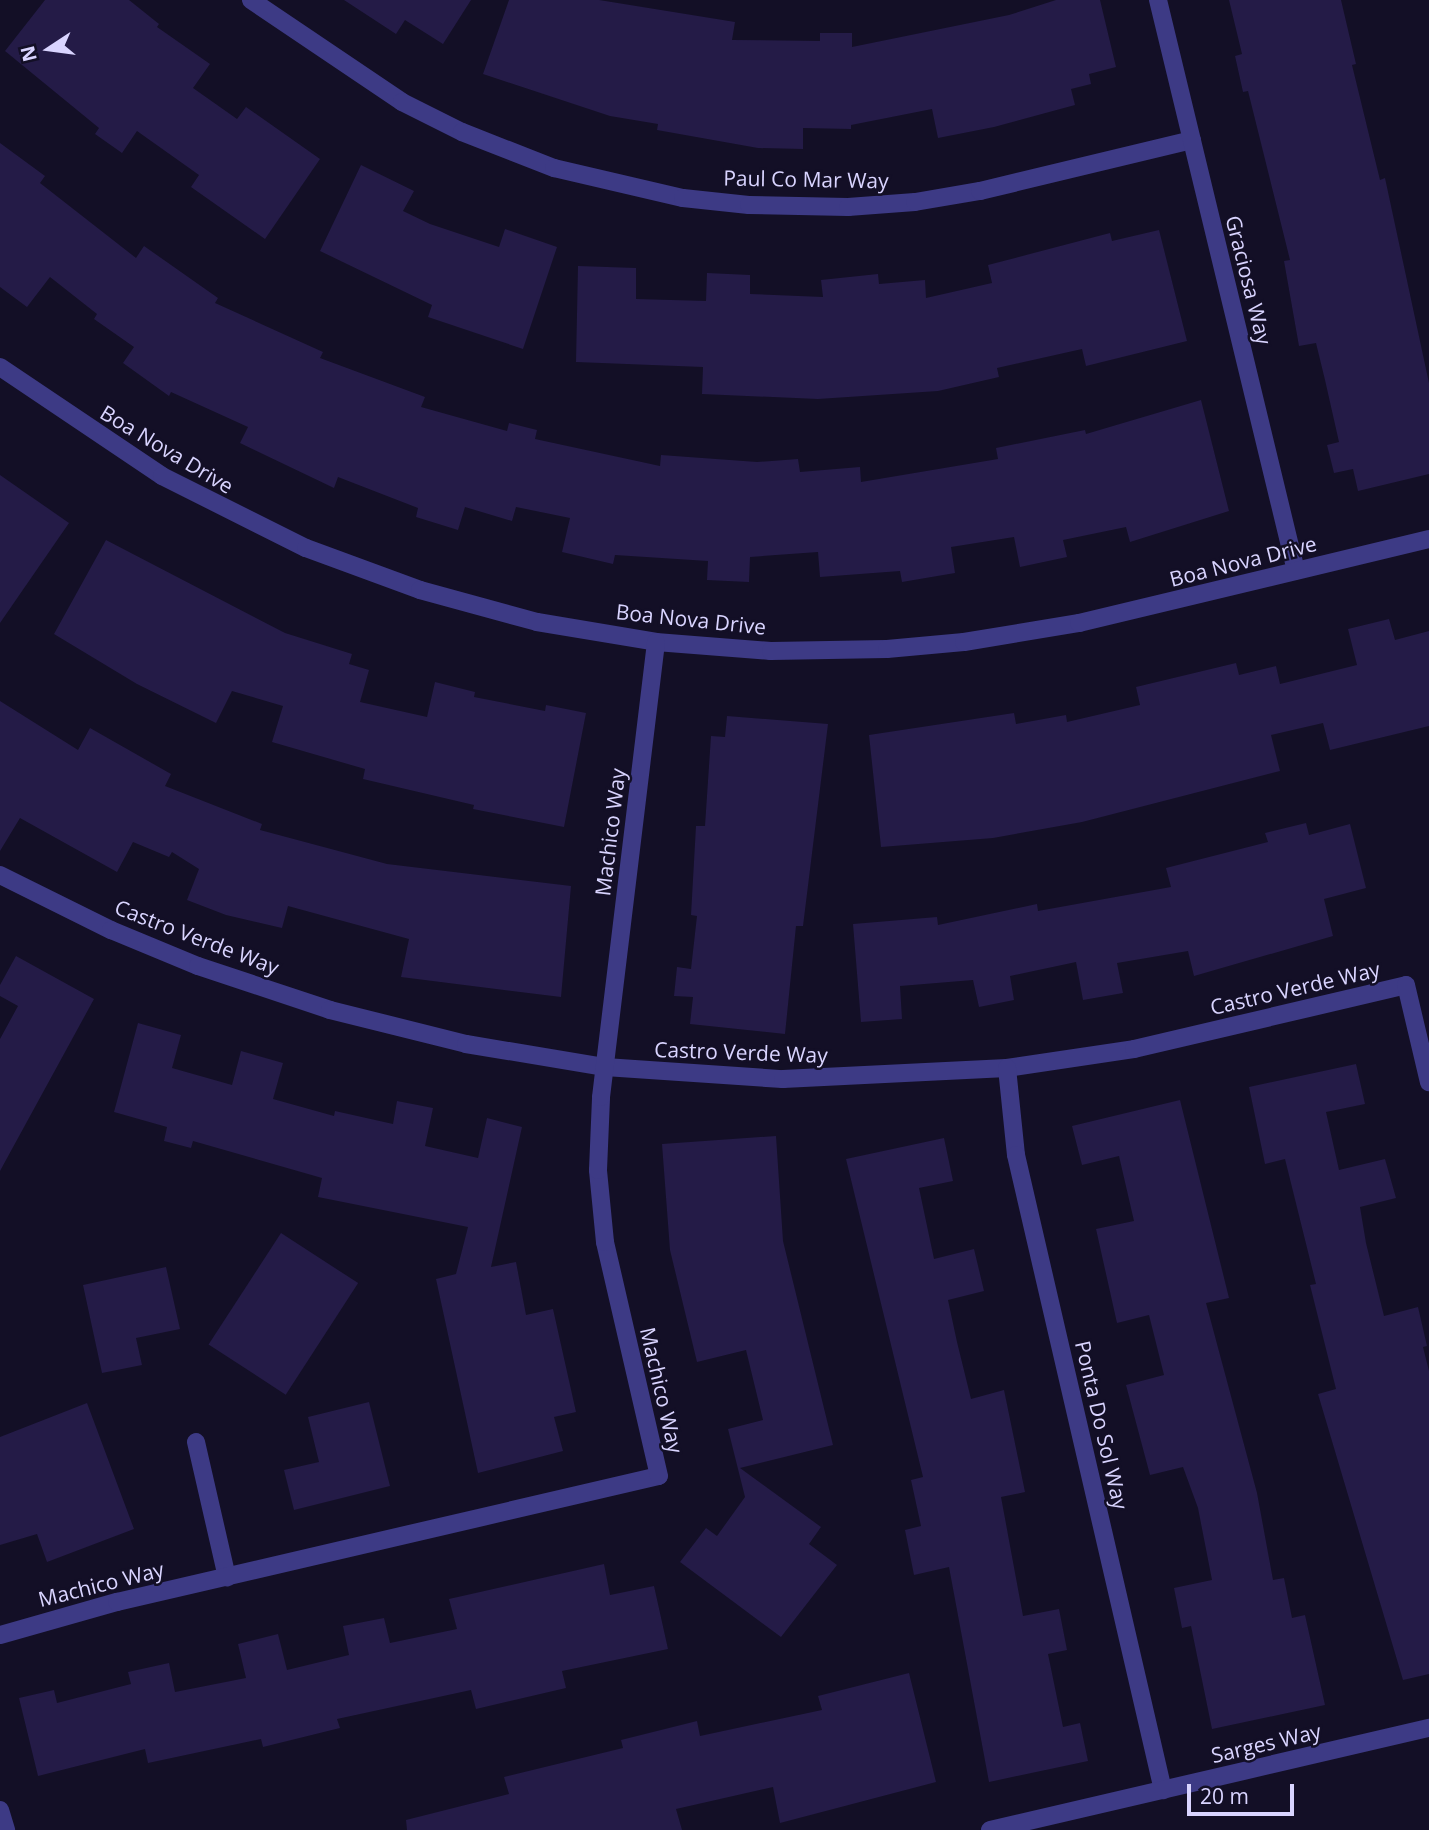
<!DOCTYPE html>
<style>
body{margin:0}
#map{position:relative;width:1429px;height:1830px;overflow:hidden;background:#130f26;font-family:"Open Sans",sans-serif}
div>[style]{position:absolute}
.building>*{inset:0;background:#241b47;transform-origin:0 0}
.minor>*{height:18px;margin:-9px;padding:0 9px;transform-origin:9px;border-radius:9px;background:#3d3a85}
span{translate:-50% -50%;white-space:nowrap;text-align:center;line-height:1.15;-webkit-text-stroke:5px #130f26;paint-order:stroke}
.street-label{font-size:21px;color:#d9d4ff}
.north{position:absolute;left:14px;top:14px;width:70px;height:70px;-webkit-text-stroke:5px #130f26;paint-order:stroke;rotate:257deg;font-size:19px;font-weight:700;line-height:28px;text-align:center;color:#d9d4ff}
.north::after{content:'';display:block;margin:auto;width:24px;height:32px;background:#d9d4ff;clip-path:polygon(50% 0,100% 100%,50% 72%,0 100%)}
.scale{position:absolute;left:1187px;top:1784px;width:107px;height:32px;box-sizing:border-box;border:4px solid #d9d4ff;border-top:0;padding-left:9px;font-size:21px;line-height:24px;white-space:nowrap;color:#d9d4ff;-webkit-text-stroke:5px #130f26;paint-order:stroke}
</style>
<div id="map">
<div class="building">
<div style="clip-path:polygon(45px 0,129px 0,159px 24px,157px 27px,210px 64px,193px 88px,237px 119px,246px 107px,320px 159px,265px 239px,191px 187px,199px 175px,137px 131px,122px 153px,95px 134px,99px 128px,5px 51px)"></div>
<div style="clip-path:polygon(344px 0,471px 0,443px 44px,405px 20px,396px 34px)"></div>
<div style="clip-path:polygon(509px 0,599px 0,735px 22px,732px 40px,820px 41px,820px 33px,852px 33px,852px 47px,1009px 15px,1056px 0,1100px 0,1116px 67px,1089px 74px,1091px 84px,1071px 89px,1075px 105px,994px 127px,938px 138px,932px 109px,851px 125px,851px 129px,803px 128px,803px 149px,758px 148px,657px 130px,658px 124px,610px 116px,483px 74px)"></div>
<div style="clip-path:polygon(1229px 0,1341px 0,1356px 64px,1352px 65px,1380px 180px,1385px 178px,1429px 383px,1429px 474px,1358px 491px,1353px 469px,1334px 473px,1327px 445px,1339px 442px,1325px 380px,1316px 343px,1299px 346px,1284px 261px,1290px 260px,1248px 91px,1243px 92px,1235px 56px,1242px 54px)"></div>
<div style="clip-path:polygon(0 143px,45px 176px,40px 183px,136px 258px,144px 246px,218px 298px,215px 303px,323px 352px,320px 358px,425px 397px,421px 407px,507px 431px,509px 423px,537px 430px,535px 439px,660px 466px,661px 455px,757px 462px,798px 459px,800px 472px,860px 467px,861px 482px,998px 459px,996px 448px,1085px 430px,1086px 434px,1201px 400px,1229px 511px,1130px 542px,1126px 527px,1063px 540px,1067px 557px,1020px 567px,1014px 537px,951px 547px,955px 573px,902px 582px,900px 571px,820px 577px,818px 552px,750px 557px,749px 582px,707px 580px,708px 561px,615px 555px,613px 564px,562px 552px,570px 518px,516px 507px,512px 521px,465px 507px,458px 530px,416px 517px,418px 508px,338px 477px,334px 488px,240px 443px,248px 427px,171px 392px,169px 396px,123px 363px,134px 347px,94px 319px,97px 314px,50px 277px,27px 307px,0 287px)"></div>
<div style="clip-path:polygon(361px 165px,414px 191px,403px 211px,430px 224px,499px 247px,505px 229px,557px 247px,523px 349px,428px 317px,432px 305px,320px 251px)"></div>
<div style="clip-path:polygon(1159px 230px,1187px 341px,1086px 366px,1082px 349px,997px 368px,999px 377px,938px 391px,818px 399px,702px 394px,703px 367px,576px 362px,578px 266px,636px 268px,636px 299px,706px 301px,707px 273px,750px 275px,750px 294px,823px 297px,821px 280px,878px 274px,879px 284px,925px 280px,926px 298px,992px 283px,988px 265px,1110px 233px,1112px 241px)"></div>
<div style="clip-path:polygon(0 475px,69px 523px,0 623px)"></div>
<div style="clip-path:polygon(106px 540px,285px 633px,352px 654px,349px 664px,369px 670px,360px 702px,427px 717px,435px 682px,475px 692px,474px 697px,545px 711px,546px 705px,586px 713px,564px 827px,473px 809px,474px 805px,363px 779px,365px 769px,272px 742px,283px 706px,232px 691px,216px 723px,137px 684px,54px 634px)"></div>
<div style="clip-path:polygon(1389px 619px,1395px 640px,1429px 631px,1429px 726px,1330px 750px,1323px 723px,1271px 735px,1280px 771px,1082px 822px,993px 838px,881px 847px,869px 735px,1014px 713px,1016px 724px,1066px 715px,1067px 722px,1140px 705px,1136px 687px,1236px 663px,1239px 675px,1276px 666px,1280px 684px,1357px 665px,1348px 629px)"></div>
<div style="clip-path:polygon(0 701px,78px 750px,90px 728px,171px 774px,165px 786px,262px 824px,260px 830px,387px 864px,571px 886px,561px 997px,401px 977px,409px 939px,288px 906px,282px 928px,226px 915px,187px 900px,199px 869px,172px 852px,169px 857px,133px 842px,117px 872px,20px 818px,0 851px)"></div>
<div style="clip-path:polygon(727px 716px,828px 724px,803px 926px,796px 926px,785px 1034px,690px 1024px,693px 997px,674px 996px,677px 967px,691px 969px,697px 916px,691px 915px,696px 826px,705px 826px,711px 736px,725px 737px)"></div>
<div style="clip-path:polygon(1306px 823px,1309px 835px,1350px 824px,1366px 888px,1324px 899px,1333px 936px,1194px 976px,1188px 951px,1117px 963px,1123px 993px,1083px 1000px,1076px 962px,1010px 976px,1014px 1000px,979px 1007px,973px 980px,900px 986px,902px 1019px,861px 1022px,853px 924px,937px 917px,938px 925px,1037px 904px,1038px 911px,1171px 887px,1166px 868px,1268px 842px,1265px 833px)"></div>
<div style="clip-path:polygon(16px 956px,94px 999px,0 1171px,0 1039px,18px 1006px,0 996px,0 985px)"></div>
<div style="clip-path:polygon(138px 1023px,181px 1035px,172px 1068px,232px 1085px,241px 1051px,283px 1063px,273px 1099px,334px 1116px,335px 1111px,393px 1124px,397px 1101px,433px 1108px,425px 1146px,478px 1158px,487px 1118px,522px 1127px,491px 1267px,516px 1262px,526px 1315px,553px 1309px,576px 1412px,554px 1417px,563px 1451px,478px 1473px,436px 1279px,456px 1274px,468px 1227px,318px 1197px,322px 1178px,193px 1141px,191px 1148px,164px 1141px,167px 1127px,114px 1112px)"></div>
<div style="clip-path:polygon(1356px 1064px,1365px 1104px,1326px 1112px,1339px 1170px,1385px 1159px,1396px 1198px,1360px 1207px,1366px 1243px,1384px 1316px,1418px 1307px,1427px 1346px,1423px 1347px,1429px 1371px,1429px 1674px,1403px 1680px,1318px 1394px,1336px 1389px,1310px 1285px,1316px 1284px,1285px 1159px,1265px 1164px,1249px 1087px)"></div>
<div style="clip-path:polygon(1180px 1100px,1229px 1298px,1206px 1303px,1257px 1493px,1273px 1580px,1284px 1578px,1292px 1618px,1305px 1615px,1325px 1705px,1212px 1729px,1191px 1626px,1182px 1628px,1174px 1588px,1212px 1580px,1198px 1508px,1183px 1467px,1150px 1475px,1126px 1385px,1164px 1375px,1149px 1315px,1117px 1323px,1096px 1229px,1134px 1221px,1119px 1156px,1082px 1165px,1072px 1126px)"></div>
<div style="clip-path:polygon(776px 1136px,783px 1241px,833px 1445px,740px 1468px,821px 1527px,809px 1544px,837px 1565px,781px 1637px,680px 1562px,706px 1528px,717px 1536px,745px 1497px,728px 1429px,763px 1420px,746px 1350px,697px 1362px,670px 1250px,662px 1144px)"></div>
<div style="clip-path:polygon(944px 1138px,953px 1181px,919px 1188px,934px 1259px,974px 1249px,984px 1291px,948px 1300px,957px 1342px,971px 1399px,1004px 1390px,1025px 1492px,1001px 1497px,1023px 1616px,1059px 1609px,1067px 1650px,1048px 1654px,1063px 1727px,1080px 1723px,1088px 1761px,989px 1782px,949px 1567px,914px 1575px,905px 1530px,921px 1526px,911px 1480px,923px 1477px,846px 1159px)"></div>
<div style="left:281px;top:1233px;width:92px;height:133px;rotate:33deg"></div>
<div style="clip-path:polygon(166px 1267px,180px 1329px,136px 1338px,142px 1365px,102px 1373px,83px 1285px)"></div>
<div style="clip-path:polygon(369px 1402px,390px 1486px,294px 1510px,284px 1470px,319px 1462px,308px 1417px)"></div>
<div style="clip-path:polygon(87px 1403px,134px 1529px,47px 1562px,37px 1534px,0 1545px,0 1437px)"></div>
<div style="clip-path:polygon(604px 1564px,610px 1595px,654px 1586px,668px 1649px,562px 1671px,566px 1688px,476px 1709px,471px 1690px,337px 1719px,340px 1728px,263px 1747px,261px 1739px,148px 1763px,145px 1749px,38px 1776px,19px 1698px,54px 1690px,57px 1703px,131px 1684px,128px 1672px,169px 1663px,175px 1692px,246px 1678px,238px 1644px,278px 1634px,287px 1670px,349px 1655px,343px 1626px,384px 1618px,390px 1643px,457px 1629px,449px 1599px)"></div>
<div style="clip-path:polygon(909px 1673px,936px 1782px,780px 1823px,773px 1787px,676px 1809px,682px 1830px,407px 1830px,406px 1820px,509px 1794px,504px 1777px,623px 1748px,621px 1740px,697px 1721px,700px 1736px,822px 1710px,818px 1696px)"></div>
</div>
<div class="minor">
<div style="left:251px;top:0;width:182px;rotate:34deg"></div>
<div style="left:402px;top:102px;width:67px;rotate:26.6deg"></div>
<div style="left:462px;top:132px;width:99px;rotate:21.4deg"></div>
<div style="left:554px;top:168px;width:132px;rotate:13.1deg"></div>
<div style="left:683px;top:198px;width:66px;rotate:6.1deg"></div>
<div style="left:749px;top:205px;width:99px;rotate:1.2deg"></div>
<div style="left:848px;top:207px;width:67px;rotate:-4.3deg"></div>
<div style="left:915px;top:202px;width:66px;rotate:-9.6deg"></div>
<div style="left:980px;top:191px;width:218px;rotate:-13.5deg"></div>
<div style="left:1158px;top:0;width:587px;rotate:76.41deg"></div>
<div style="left:0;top:367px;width:195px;rotate:33.9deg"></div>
<div style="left:162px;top:476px;width:161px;rotate:26.6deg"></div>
<div style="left:306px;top:548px;width:121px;rotate:20.2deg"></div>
<div style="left:420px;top:590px;width:121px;rotate:15.3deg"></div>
<div style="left:537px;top:622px;width:121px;rotate:9.5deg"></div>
<div style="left:656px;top:642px;width:115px;rotate:4.5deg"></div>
<div style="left:771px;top:651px;width:116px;rotate:-1deg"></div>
<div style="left:887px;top:649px;width:77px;rotate:-5.2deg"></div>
<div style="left:964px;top:642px;width:117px;rotate:-9.4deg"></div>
<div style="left:1079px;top:623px;width:360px;rotate:-13.5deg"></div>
<div style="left:0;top:875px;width:124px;rotate:26.4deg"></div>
<div style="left:111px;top:930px;width:94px;rotate:22.5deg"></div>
<div style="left:198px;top:966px;width:139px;rotate:18.4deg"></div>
<div style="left:330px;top:1010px;width:140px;rotate:14deg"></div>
<div style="left:466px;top:1044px;width:141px;rotate:9.4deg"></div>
<div style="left:605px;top:1067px;width:178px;rotate:3.9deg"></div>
<div style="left:783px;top:1079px;width:224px;rotate:-2.8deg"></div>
<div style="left:1007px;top:1068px;width:128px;rotate:-8.5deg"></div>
<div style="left:1134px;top:1049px;width:279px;rotate:-13.2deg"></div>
<div style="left:1406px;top:985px;width:100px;rotate:76.7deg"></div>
<div style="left:1007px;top:1068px;width:87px;rotate:84.1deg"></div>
<div style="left:1016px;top:1155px;width:652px;rotate:76.97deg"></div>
<div style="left:196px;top:1442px;width:139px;rotate:77.1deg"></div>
<div style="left:0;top:1635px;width:122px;rotate:-15.8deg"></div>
<div style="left:117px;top:1602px;width:556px;rotate:-13.09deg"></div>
<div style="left:659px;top:1476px;width:240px;rotate:-103deg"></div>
<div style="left:605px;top:1242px;width:72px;rotate:-95.6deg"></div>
<div style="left:598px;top:1170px;width:73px;rotate:-87.6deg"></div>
<div style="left:601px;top:1097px;width:458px;rotate:-83.1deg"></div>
<div style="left:0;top:1810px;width:21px;rotate:73deg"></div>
<div style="left:990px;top:1830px;width:451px;rotate:-13.1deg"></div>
</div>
<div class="street-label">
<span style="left:806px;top:179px;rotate:1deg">Paul Co Mar Way</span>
<span style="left:1249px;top:280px;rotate:76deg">Graciosa Way</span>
<span style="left:167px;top:449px;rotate:31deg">Boa Nova Drive</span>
<span style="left:1243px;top:561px;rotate:-14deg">Boa Nova Drive</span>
<span style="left:691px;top:619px;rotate:6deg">Boa Nova Drive</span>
<span style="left:610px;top:832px;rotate:-83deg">Machico Way</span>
<span style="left:197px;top:937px;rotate:21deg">Castro Verde Way</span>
<span style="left:1295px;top:988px;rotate:-13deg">Castro Verde Way</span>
<span style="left:741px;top:1052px;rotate:2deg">Castro Verde Way</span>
<span style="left:662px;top:1390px;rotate:77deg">Machico Way</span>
<span style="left:1102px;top:1425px;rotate:77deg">Ponta Do Sol Way</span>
<span style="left:101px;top:1584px;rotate:-14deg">Machico Way</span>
<span style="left:1266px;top:1743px;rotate:-13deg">Sarges Way</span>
</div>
<div class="north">N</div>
<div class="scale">20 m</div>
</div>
